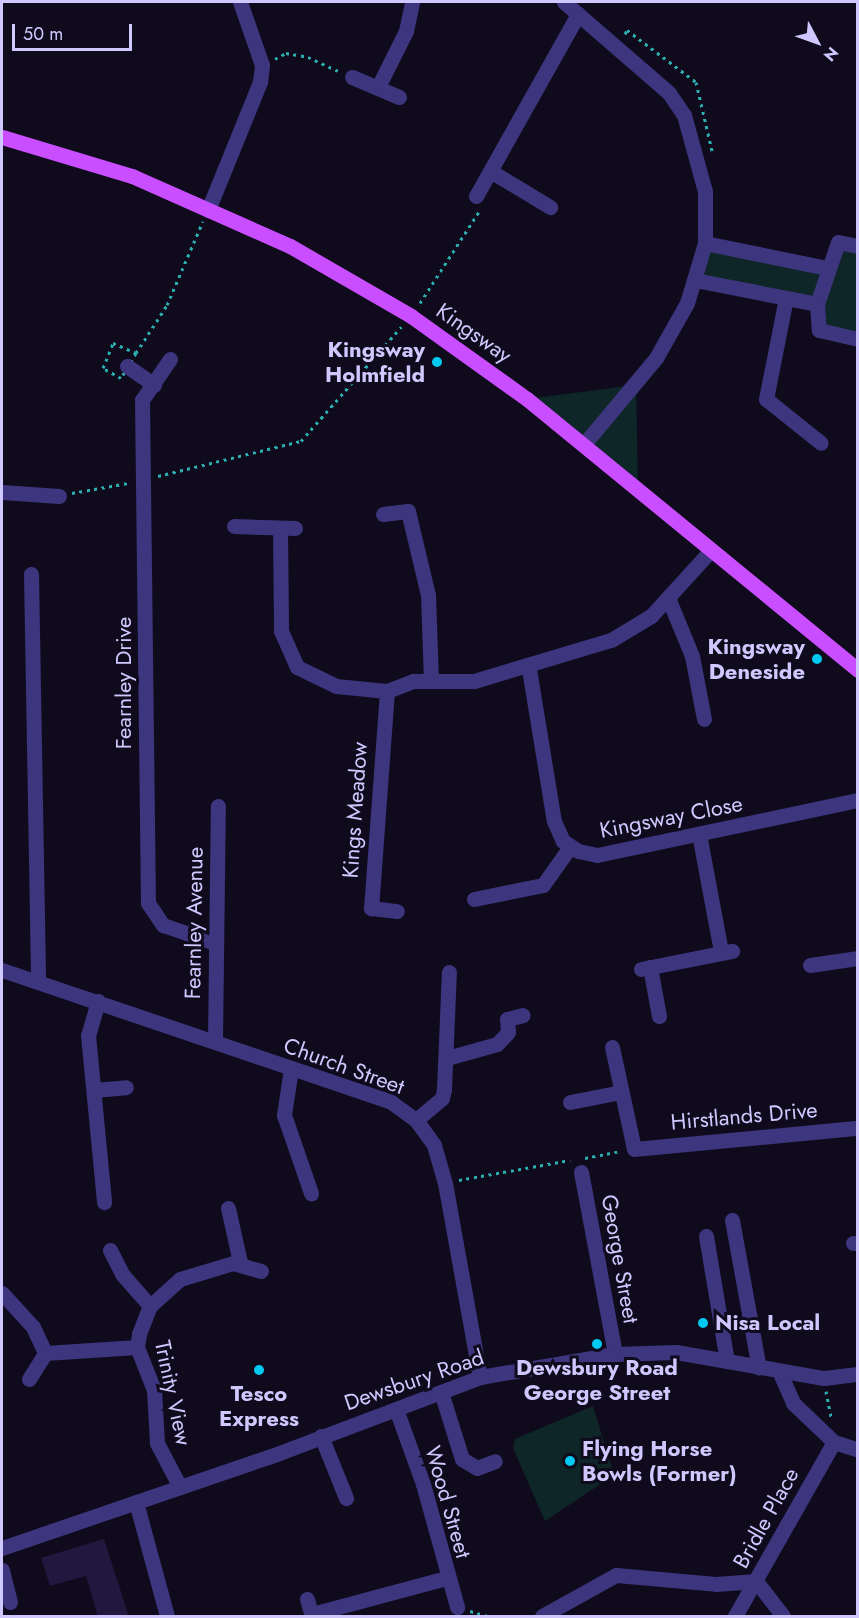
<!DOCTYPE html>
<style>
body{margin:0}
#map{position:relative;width:859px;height:1618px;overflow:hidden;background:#0f0b1d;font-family:Jost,sans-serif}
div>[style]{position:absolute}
.green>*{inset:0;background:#0e2627}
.building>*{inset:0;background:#22173e}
.path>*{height:3px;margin-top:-1.5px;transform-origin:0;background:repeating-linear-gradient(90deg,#2bafb0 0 3px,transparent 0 7.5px)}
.minor>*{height:15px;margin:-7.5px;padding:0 7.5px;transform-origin:7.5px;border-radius:7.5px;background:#3d357d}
.major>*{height:15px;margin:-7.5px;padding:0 7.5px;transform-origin:7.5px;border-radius:7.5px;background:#c94eff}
.dots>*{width:16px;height:16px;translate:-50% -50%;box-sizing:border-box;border:3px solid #0f0b1d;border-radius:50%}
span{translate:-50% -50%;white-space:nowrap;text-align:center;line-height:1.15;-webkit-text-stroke:6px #0f0b1d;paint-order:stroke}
.street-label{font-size:22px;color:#d1c7ff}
.poi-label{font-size:22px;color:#d1c7ff;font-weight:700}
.right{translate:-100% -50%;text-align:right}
.left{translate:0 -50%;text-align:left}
.frame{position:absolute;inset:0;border:3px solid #d1c7ff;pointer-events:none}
.north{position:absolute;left:787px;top:12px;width:60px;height:60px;-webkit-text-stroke:4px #0f0b1d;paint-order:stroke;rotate:131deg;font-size:16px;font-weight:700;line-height:24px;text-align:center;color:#d1c7ff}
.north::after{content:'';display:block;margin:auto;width:21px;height:27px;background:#d1c7ff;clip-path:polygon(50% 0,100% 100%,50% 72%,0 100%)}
.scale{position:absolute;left:12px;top:24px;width:120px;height:27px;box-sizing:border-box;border:3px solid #d1c7ff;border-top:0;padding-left:8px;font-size:18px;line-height:21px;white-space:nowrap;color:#d1c7ff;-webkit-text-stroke:4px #0f0b1d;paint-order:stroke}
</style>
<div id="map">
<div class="green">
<div style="clip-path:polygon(838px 242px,857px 246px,857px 339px,819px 330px,817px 304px,695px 280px,705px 243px,827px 268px)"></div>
<div style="clip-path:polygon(636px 385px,638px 488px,527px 399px)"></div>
<div style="clip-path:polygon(593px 1406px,614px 1475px,545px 1521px,513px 1448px,515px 1439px)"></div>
</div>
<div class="building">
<div style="clip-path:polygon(104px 1539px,129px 1617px,98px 1617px,86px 1576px,50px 1586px,41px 1558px)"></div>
</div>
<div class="path">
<div style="left:625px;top:34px;width:4px;rotate:-63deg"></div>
<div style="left:627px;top:30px;width:86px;rotate:37deg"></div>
<div style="left:696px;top:82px;width:71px;rotate:76.9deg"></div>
<div style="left:275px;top:59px;width:13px;rotate:-29deg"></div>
<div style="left:286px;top:53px;width:22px;rotate:10deg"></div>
<div style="left:308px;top:57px;width:33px;rotate:25deg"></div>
<div style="left:420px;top:303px;width:111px;rotate:-57.2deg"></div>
<div style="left:113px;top:343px;width:25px;rotate:23deg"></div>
<div style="left:136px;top:353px;width:29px;rotate:121deg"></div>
<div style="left:121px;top:378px;width:21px;rotate:-151deg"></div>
<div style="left:103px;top:368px;width:27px;rotate:-68deg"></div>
<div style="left:136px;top:353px;width:57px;rotate:-57.1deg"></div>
<div style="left:167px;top:305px;width:91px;rotate:-66.8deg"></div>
<div style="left:158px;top:476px;width:147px;rotate:-13.8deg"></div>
<div style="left:301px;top:441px;width:152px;rotate:-48.7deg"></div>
<div style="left:72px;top:493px;width:57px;rotate:-10.1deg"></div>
<div style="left:585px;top:1158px;width:36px;rotate:-11deg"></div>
<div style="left:459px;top:1180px;width:113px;rotate:-10.2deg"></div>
<div style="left:826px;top:1391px;width:26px;rotate:79deg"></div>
<div style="left:470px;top:1611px;width:19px;rotate:16deg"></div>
</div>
<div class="minor">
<div style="left:564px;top:2px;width:139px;rotate:40.9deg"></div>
<div style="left:669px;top:93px;width:27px;rotate:56deg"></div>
<div style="left:684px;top:115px;width:79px;rotate:74.6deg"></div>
<div style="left:705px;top:191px;width:52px;rotate:90deg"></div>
<div style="left:705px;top:243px;width:63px;rotate:106.7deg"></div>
<div style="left:687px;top:303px;width:63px;rotate:119.4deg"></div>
<div style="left:656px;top:358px;width:112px;rotate:129.9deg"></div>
<div style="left:352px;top:77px;width:51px;rotate:23.1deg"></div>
<div style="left:378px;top:87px;width:63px;rotate:-63.4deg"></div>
<div style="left:406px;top:31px;width:30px;rotate:-78deg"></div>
<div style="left:492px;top:172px;width:68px;rotate:31.1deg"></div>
<div style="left:476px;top:196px;width:209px;rotate:-60.7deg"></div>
<div style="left:208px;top:210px;width:138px;rotate:-67.9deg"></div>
<div style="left:260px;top:82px;width:17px;rotate:-83deg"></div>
<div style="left:262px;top:65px;width:67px;rotate:-109.2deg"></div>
<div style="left:705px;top:243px;width:125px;rotate:11.6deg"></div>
<div style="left:858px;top:246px;width:20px;rotate:-169deg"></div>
<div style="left:838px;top:242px;width:65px;rotate:108.7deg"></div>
<div style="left:817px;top:304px;width:26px;rotate:86deg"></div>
<div style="left:819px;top:330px;width:40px;rotate:13deg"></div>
<div style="left:695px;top:280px;width:124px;rotate:11.1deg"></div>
<div style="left:786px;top:298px;width:103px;rotate:101.2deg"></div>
<div style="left:766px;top:399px;width:70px;rotate:38.7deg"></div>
<div style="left:170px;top:359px;width:50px;rotate:124.3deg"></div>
<div style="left:142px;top:400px;width:503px;rotate:89.32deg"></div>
<div style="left:148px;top:903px;width:27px;rotate:56deg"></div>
<div style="left:163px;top:925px;width:55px;rotate:19.1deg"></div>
<div style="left:127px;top:366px;width:33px;rotate:35deg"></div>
<div style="left:2px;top:492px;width:57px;rotate:4deg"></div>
<div style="left:383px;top:514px;width:25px;rotate:-7deg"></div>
<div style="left:408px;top:511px;width:86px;rotate:76.6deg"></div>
<div style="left:428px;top:595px;width:85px;rotate:88deg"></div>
<div style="left:234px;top:526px;width:61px;rotate:1.9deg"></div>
<div style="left:280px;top:528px;width:103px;rotate:89.4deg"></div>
<div style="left:281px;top:631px;width:39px;rotate:66deg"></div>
<div style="left:297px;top:667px;width:43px;rotate:26deg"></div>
<div style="left:336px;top:686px;width:51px;rotate:5.6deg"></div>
<div style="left:387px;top:691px;width:28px;rotate:-21deg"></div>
<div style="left:413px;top:681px;width:61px"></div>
<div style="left:474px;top:681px;width:143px;rotate:-16.7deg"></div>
<div style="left:611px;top:640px;width:47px;rotate:-31deg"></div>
<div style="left:651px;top:616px;width:89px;rotate:-47.7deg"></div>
<div style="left:31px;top:574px;width:407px;rotate:89deg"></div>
<div style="left:669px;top:600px;width:61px;rotate:67.7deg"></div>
<div style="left:692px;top:656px;width:64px;rotate:79.2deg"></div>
<div style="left:529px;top:669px;width:154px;rotate:80.7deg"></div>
<div style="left:554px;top:821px;width:22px;rotate:66deg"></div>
<div style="left:563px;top:841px;width:18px;rotate:34deg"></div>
<div style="left:578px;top:851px;width:19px;rotate:12deg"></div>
<div style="left:597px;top:855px;width:267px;rotate:-11.9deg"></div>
<div style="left:387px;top:691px;width:218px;rotate:94.2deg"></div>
<div style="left:371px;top:908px;width:26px;rotate:7deg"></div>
<div style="left:699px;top:834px;width:120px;rotate:79.4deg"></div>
<div style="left:474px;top:899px;width:70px;rotate:-11.5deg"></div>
<div style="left:543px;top:885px;width:47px;rotate:-54.6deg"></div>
<div style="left:810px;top:965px;width:49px;rotate:-8.3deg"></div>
<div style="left:650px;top:967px;width:50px;rotate:79.6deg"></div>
<div style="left:641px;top:969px;width:93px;rotate:-11.2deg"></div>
<div style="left:2px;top:970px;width:411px;rotate:18.7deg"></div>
<div style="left:391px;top:1102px;width:31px;rotate:36deg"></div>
<div style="left:416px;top:1120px;width:31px;rotate:54deg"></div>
<div style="left:434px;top:1145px;width:40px;rotate:74deg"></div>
<div style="left:445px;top:1183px;width:197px;rotate:79.8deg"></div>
<div style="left:98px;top:1001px;width:35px;rotate:106deg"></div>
<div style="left:88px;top:1035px;width:168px;rotate:84.5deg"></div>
<div style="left:215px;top:1041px;width:235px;rotate:-89.3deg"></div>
<div style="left:612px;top:1047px;width:104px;rotate:77.8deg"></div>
<div style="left:634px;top:1149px;width:225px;rotate:-5.4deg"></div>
<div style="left:447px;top:1058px;width:52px;rotate:-15.6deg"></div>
<div style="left:497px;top:1044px;width:16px;rotate:-47deg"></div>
<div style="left:508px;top:1032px;width:13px;rotate:-94deg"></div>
<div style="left:507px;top:1019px;width:16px;rotate:-14deg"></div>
<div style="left:291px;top:1069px;width:47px;rotate:98.7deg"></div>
<div style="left:284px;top:1115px;width:83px;rotate:70.9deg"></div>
<div style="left:94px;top:1090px;width:32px;rotate:-5deg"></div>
<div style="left:570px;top:1102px;width:52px;rotate:-11.1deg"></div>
<div style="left:416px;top:1120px;width:34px;rotate:-40deg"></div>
<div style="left:442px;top:1098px;width:9px;rotate:-77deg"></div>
<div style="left:444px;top:1089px;width:117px;rotate:-87.6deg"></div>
<div style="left:581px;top:1172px;width:185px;rotate:79.4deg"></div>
<div style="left:228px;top:1208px;width:55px;rotate:77.5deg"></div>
<div style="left:732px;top:1220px;width:150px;rotate:79.7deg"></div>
<div style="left:706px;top:1236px;width:127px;rotate:80.5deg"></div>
<div style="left:853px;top:1243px;width:5px"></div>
<div style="left:110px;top:1250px;width:27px;rotate:63deg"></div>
<div style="left:122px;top:1274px;width:43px;rotate:48.8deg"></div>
<div style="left:2px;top:1293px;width:46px;rotate:47.6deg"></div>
<div style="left:33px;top:1327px;width:29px;rotate:65deg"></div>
<div style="left:779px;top:1371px;width:35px;rotate:66deg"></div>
<div style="left:793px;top:1403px;width:57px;rotate:43.6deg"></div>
<div style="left:834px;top:1442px;width:25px;rotate:18deg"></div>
<div style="left:29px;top:1379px;width:31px;rotate:-58deg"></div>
<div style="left:45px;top:1353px;width:92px;rotate:-3.7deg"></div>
<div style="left:441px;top:1392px;width:70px;rotate:72.6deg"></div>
<div style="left:462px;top:1459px;width:17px;rotate:31deg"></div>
<div style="left:477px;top:1468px;width:19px;rotate:-21deg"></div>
<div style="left:396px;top:1409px;width:80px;rotate:70.2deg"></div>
<div style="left:423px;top:1484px;width:128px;rotate:74.5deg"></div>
<div style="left:321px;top:1436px;width:67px;rotate:68deg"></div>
<div style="left:180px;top:1487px;width:50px;rotate:-117.6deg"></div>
<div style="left:157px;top:1443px;width:53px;rotate:-93.2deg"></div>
<div style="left:154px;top:1390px;width:46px;rotate:-111.6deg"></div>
<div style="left:137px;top:1347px;width:13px;rotate:-81deg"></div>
<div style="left:139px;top:1334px;width:30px;rotate:-69deg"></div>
<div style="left:150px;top:1306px;width:40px;rotate:-42deg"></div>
<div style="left:180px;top:1279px;width:55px;rotate:-16.8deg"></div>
<div style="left:233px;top:1263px;width:29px;rotate:16deg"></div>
<div style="left:136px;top:1502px;width:118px;rotate:74.8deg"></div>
<div style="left:2px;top:1548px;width:287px;rotate:-18.9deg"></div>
<div style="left:274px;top:1455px;width:220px;rotate:-20.7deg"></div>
<div style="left:480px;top:1377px;width:137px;rotate:-9.7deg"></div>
<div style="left:615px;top:1354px;width:61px;rotate:-1.9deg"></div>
<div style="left:676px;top:1352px;width:150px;rotate:10deg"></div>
<div style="left:824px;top:1378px;width:34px;rotate:-7deg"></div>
<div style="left:2px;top:1570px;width:33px;rotate:76deg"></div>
<div style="left:307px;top:1599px;width:18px;rotate:74deg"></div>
<div style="left:312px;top:1614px;width:139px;rotate:-15deg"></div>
<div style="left:542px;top:1616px;width:85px;rotate:-29deg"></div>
<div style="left:616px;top:1575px;width:100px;rotate:5.1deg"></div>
<div style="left:716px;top:1584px;width:40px;rotate:-4.3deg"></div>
<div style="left:756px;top:1581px;width:44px;rotate:52.4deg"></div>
<div style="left:735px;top:1616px;width:200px;rotate:-60.4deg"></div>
</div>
<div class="major">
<div style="left:2px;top:137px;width:136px;rotate:16.7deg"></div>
<div style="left:132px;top:176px;width:173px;rotate:23.9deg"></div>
<div style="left:290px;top:246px;width:140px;rotate:30deg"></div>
<div style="left:411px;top:316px;width:143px;rotate:35.6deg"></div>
<div style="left:527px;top:399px;width:428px;rotate:39.3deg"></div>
</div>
<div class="dots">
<div style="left:437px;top:362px;background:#00c9f2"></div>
<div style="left:817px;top:659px;background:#00c9f2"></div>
<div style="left:703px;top:1323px;background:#00c9f2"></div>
<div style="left:597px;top:1344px;background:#00c9f2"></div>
<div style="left:259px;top:1370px;background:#00c9f2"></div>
<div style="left:570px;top:1461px;background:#00c9f2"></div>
</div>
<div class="street-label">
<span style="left:474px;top:333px;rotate:35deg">Kingsway</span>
<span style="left:124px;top:683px;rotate:-90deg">Fearnley Drive</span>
<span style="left:355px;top:810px;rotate:-86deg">Kings Meadow</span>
<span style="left:671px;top:817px;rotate:-11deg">Kingsway Close</span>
<span style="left:194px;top:923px;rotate:-89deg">Fearnley Avenue</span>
<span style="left:344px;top:1066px;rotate:20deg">Church Street</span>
<span style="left:744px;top:1116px;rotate:-5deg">Hirstlands Drive</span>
<span style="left:620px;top:1259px;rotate:80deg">George Street</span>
<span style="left:414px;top:1380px;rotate:-19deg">Dewsbury Road</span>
<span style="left:173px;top:1393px;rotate:78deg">Trinity View</span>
<span style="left:448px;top:1502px;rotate:74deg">Wood Street</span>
<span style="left:766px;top:1518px;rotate:-61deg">Bridle Place</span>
</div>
<div class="poi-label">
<span class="right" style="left:425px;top:362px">Kingsway<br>Holmfield</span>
<span class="right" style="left:805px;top:659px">Kingsway<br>Deneside</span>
<span class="left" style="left:715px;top:1323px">Nisa Local</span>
<span style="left:597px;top:1380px">Dewsbury Road<br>George Street</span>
<span style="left:259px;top:1406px">Tesco<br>Express</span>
<span class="left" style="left:582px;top:1461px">Flying Horse<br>Bowls (Former)</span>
</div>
<div class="frame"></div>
<div class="north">N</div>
<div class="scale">50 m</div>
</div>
